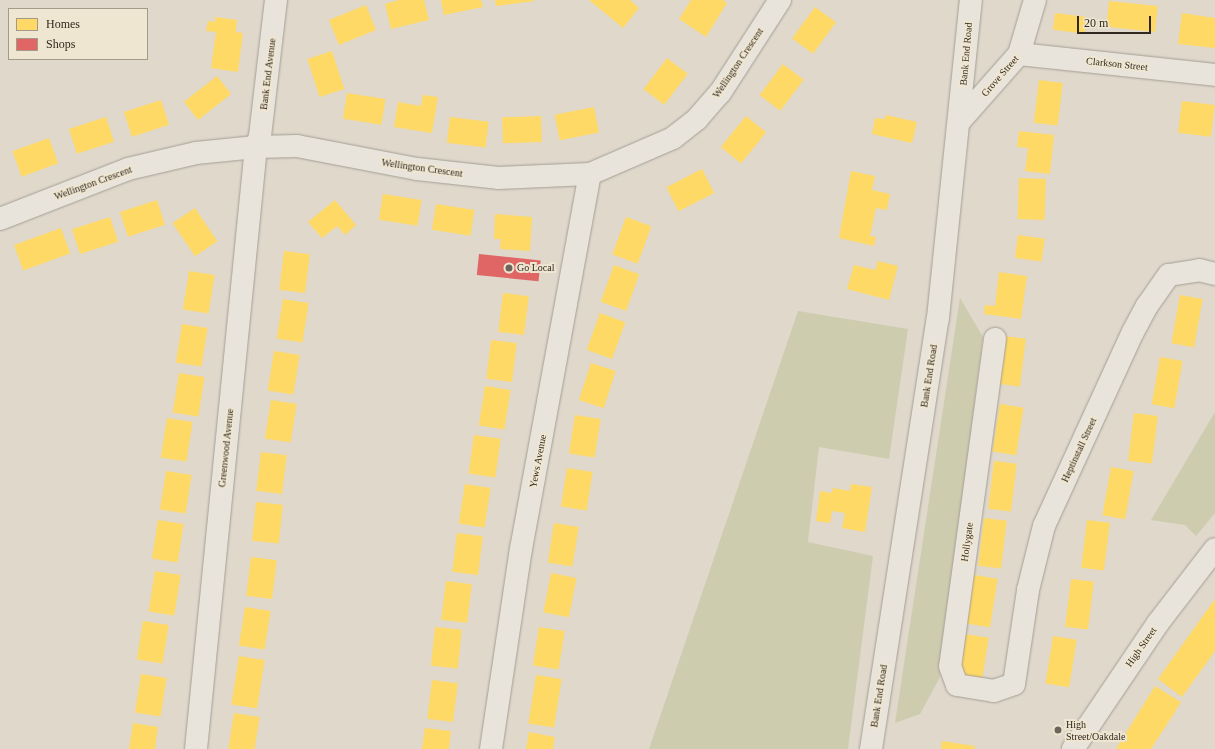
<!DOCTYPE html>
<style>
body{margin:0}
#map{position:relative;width:1215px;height:749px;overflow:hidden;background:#dfd8cb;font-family:"Times New Roman",serif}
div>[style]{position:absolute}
.green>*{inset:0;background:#cdccaf}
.homes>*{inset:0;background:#ffd966;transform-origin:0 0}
.shops>*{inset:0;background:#e06666;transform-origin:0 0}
.roads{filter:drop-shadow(0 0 1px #a49e94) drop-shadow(0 0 1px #a49e94)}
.minor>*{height:22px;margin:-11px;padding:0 11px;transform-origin:11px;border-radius:11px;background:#e8e3db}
.tertiary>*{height:22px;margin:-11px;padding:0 11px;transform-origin:11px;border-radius:11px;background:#e8e3db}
.dots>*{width:11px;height:11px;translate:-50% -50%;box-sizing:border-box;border:2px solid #efe6d1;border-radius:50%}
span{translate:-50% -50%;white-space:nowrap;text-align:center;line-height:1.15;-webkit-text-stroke:4px #efe6d1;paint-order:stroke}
.street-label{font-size:10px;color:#30271e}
.poi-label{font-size:10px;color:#30271e}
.left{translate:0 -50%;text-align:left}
.legend{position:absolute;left:8px;top:8px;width:140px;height:52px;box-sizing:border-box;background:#efe6d1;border:1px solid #a39a89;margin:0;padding:5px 7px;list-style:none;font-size:12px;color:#30271e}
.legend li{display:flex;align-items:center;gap:8px;height:20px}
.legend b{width:20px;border:1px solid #a39a89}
.scale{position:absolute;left:1077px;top:16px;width:74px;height:18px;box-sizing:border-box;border:2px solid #30271e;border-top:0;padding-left:5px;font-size:12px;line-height:14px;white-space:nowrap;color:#30271e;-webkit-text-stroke:3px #efe6d1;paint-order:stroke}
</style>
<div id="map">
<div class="green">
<div style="clip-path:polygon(960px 298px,983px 337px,940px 677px,920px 714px,895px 723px)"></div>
<div style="clip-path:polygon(798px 311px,908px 329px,889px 459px,819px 447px,808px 542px,873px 556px,848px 749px,649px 749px)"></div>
<div style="clip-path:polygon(1215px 412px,1215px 513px,1196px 536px,1185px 525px,1151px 520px)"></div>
</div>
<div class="homes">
<div style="clip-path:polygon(399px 0,424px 0,429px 20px,391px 29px,385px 4px)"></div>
<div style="clip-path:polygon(441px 0,481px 0,483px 7px,444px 15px)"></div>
<div style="clip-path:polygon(495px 0,534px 0,534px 1px,496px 6px)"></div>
<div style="clip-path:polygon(589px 0,630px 0,639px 8px,623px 28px)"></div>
<div style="clip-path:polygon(691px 0,723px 0,727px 3px,706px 37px,679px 19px)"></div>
<div style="left:1109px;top:1px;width:49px;height:26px;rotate:6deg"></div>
<div style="left:366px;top:5px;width:27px;height:40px;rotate:68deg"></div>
<div style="left:815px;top:7px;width:26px;height:39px;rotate:36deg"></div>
<div style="left:1055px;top:13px;width:32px;height:17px;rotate:7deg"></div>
<div style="clip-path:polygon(1182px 13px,1215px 18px,1215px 48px,1178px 44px)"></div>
<div style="clip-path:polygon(215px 17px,237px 20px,236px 32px,243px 33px,238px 72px,211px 68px,216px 32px,206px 31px,208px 21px,215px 22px)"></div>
<div style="left:332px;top:51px;width:40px;height:26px;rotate:72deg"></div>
<div style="left:667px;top:58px;width:26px;height:39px;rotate:37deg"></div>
<div style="left:783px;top:64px;width:26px;height:39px;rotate:37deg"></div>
<div style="left:217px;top:76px;width:23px;height:42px;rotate:52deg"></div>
<div style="left:1039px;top:80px;width:24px;height:43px;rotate:7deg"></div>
<div style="left:347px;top:93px;width:39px;height:26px;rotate:9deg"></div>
<div style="clip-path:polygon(423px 95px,438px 97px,432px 133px,394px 127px,398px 102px,421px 106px)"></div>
<div style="left:161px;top:100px;width:26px;height:39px;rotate:72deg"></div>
<div style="left:1182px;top:101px;width:33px;height:32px;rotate:7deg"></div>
<div style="left:594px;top:107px;width:26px;height:40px;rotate:79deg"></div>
<div style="clip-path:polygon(886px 115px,917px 122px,912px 143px,872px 134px,875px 118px,885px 119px)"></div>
<div style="left:541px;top:116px;width:26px;height:39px;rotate:88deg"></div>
<div style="left:746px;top:116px;width:26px;height:40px;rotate:39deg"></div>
<div style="left:106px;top:117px;width:26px;height:39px;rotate:72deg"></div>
<div style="left:450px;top:117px;width:39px;height:26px;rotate:7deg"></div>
<div style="clip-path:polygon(1019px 131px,1054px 135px,1050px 174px,1025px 171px,1028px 148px,1017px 147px)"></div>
<div style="left:49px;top:138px;width:27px;height:39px;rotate:70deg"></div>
<div style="left:702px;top:169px;width:27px;height:40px;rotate:63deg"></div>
<div style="clip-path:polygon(851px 171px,875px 176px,872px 190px,890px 194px,887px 210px,876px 208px,870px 236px,876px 237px,874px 246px,839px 238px)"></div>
<div style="left:1019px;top:178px;width:27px;height:41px;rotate:2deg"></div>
<div style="left:383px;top:194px;width:39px;height:26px;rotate:9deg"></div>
<div style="left:157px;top:200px;width:26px;height:39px;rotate:72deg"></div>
<div style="clip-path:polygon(335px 200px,356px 225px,345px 235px,337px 226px,322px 238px,308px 222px)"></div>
<div style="left:436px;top:204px;width:39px;height:26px;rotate:9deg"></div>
<div style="left:195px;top:208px;width:40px;height:27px;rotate:56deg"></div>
<div style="clip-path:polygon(495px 214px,532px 217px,530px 251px,500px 249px,501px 239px,494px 239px)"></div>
<div style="left:110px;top:217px;width:26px;height:40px;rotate:72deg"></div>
<div style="left:626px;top:217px;width:27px;height:40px;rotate:20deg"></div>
<div style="left:61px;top:228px;width:27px;height:50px;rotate:70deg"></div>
<div style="left:1018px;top:235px;width:27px;height:23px;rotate:8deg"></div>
<div style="left:284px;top:251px;width:26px;height:39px;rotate:7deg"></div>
<div style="clip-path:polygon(878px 261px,898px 266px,889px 300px,847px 289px,854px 265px,875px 270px)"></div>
<div style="left:614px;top:265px;width:27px;height:39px;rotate:20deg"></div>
<div style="left:189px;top:271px;width:26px;height:39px;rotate:9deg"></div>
<div style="clip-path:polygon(999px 272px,1027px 276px,1021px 319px,984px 314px,985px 305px,995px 306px)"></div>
<div style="left:503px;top:293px;width:26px;height:39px;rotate:7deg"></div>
<div style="left:1180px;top:295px;width:23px;height:49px;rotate:10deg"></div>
<div style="left:283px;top:299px;width:26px;height:40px;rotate:9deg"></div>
<div style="left:600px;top:313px;width:27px;height:39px;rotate:20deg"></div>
<div style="left:182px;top:324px;width:26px;height:39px;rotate:9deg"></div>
<div style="left:1003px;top:336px;width:23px;height:48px;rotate:7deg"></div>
<div style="left:491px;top:340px;width:26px;height:39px;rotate:7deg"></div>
<div style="left:274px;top:351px;width:26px;height:40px;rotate:9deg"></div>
<div style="left:1160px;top:357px;width:23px;height:48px;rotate:10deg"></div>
<div style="left:591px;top:363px;width:26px;height:39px;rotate:18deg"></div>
<div style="left:179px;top:373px;width:26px;height:40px;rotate:9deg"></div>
<div style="left:485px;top:386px;width:26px;height:40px;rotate:9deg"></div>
<div style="left:271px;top:400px;width:26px;height:39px;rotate:9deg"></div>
<div style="left:1000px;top:404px;width:24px;height:48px;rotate:9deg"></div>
<div style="left:1134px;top:413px;width:24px;height:48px;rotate:7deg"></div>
<div style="left:575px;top:415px;width:26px;height:39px;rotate:9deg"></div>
<div style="left:167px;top:418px;width:26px;height:40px;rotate:9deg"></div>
<div style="left:474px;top:435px;width:27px;height:39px;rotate:8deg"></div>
<div style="left:261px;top:452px;width:26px;height:39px;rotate:7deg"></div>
<div style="left:994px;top:461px;width:23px;height:48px;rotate:7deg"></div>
<div style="left:1111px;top:467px;width:23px;height:49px;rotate:10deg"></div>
<div style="left:567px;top:468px;width:26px;height:39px;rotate:9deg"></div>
<div style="left:166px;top:471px;width:26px;height:39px;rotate:9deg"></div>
<div style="left:465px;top:484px;width:26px;height:40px;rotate:9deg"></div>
<div style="clip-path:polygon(851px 484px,872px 487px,865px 532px,842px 528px,845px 513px,832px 511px,830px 523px,816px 521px,820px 491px,832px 493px,833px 488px,850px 491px)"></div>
<div style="left:256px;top:502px;width:27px;height:39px;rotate:6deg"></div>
<div style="left:984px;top:518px;width:23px;height:48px;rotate:7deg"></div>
<div style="left:158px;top:520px;width:26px;height:39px;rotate:9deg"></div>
<div style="left:1087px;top:520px;width:23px;height:48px;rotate:7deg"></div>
<div style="left:554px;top:523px;width:25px;height:40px;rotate:9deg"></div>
<div style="left:457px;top:533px;width:26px;height:39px;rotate:7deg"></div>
<div style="left:251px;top:557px;width:26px;height:39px;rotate:7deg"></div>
<div style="left:155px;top:571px;width:26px;height:41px;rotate:9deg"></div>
<div style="left:551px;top:573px;width:26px;height:40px;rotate:11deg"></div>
<div style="left:974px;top:575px;width:24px;height:49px;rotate:9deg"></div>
<div style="left:1071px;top:579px;width:23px;height:48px;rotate:7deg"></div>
<div style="left:446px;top:581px;width:26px;height:39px;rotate:7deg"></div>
<div style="clip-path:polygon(1215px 599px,1215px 651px,1182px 697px,1158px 679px)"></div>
<div style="left:245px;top:607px;width:26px;height:39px;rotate:9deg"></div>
<div style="left:143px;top:621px;width:26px;height:39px;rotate:9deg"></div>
<div style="left:435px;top:627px;width:27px;height:39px;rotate:6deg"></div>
<div style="left:539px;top:627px;width:26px;height:39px;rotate:9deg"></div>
<div style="left:965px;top:634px;width:24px;height:48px;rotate:9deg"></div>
<div style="left:1053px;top:636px;width:24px;height:48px;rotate:9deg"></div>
<div style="left:239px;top:656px;width:26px;height:49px;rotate:9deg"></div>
<div style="left:141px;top:674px;width:26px;height:39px;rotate:9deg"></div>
<div style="left:536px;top:675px;width:26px;height:49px;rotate:9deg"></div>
<div style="left:432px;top:680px;width:26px;height:39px;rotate:7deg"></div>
<div style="clip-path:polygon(1155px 686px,1181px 702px,1173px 715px,1151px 749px,1116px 749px)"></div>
<div style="left:234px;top:713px;width:26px;height:36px;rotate:9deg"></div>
<div style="clip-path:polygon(133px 723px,158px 727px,155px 749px,129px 749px)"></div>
<div style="clip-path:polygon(425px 728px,451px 731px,449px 749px,422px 749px)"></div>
<div style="clip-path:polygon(529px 732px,555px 737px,553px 749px,526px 749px)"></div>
<div style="clip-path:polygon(942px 741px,975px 746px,974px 749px,941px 749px)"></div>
</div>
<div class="shops">
<div style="left:479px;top:254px;width:62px;height:21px;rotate:6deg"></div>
</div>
<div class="roads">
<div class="minor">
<div style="left:1019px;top:54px;width:197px;rotate:6.1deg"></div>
<div style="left:959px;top:122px;width:91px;rotate:-48.6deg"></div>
<div style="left:1019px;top:54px;width:56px;rotate:-73.5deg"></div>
<div style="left:0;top:219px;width:137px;rotate:-21.3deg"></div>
<div style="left:128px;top:169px;width:70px;rotate:-13.2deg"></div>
<div style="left:196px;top:153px;width:60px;rotate:-5.7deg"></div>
<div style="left:256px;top:147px;width:41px;rotate:-1.4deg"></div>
<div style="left:297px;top:146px;width:122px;rotate:10.9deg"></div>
<div style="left:417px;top:169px;width:81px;rotate:6.3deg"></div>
<div style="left:498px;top:178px;width:92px;rotate:-2.5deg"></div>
<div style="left:590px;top:174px;width:90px;rotate:-23.4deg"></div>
<div style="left:673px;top:138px;width:31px;rotate:-38deg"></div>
<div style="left:697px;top:119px;width:35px;rotate:-49deg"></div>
<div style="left:720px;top:93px;width:111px;rotate:-57.2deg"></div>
<div style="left:995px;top:339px;width:330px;rotate:97.8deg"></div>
<div style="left:950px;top:666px;width:20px;rotate:70deg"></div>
<div style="left:957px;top:685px;width:37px;rotate:9deg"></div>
<div style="left:994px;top:691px;width:21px;rotate:-19deg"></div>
<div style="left:1014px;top:684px;width:95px;rotate:-81.5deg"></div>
<div style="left:1028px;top:590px;width:66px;rotate:-76deg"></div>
<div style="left:1044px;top:526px;width:213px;rotate:-65.4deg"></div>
<div style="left:1133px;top:332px;width:30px;rotate:-62deg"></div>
<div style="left:1147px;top:306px;width:38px;rotate:-55deg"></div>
<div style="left:1169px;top:275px;width:30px;rotate:-9deg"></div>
<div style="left:1199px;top:270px;width:16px;rotate:14deg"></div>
<div style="left:196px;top:749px;width:605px;rotate:-84.31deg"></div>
<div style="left:256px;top:147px;width:12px;rotate:-70deg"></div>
<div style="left:260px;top:136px;width:137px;rotate:-83.3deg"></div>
<div style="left:491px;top:749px;width:202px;rotate:-81.5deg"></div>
<div style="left:521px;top:549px;width:381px;rotate:-79.6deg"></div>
</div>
<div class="tertiary">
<div style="left:871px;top:749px;width:436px;rotate:-81.2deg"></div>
<div style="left:938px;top:318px;width:320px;rotate:-84.1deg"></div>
<div style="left:1073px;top:749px;width:152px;rotate:-56deg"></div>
<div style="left:1158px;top:623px;width:93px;rotate:-52.4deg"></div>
</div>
</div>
<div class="dots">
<div style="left:509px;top:268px;background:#6d655b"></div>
<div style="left:1058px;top:730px;background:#6d655b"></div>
</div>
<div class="street-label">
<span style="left:966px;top:54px;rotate:-85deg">Bank End Road</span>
<span style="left:738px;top:63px;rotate:-56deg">Wellington Crescent</span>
<span style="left:1117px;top:64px;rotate:6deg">Clarkson Street</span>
<span style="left:268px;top:74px;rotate:-83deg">Bank End Avenue</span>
<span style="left:1000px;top:76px;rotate:-49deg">Grove Street</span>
<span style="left:422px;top:168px;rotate:8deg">Wellington Crescent</span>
<span style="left:93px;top:183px;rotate:-20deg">Wellington Crescent</span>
<span style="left:929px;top:376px;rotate:-81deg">Bank End Road</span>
<span style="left:226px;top:448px;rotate:-84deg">Greenwood Avenue</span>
<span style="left:1079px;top:450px;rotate:-65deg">Heptinstall Street</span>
<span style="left:538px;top:461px;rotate:-79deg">Yews Avenue</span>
<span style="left:967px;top:542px;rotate:-82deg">Hollygate</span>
<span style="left:1141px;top:647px;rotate:-55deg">High Street</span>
<span style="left:879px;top:696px;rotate:-81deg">Bank End Road</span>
</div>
<div class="poi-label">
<span class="left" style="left:517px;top:268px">Go Local</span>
<span class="left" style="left:1066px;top:730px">High<br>Street/Oakdale</span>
</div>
<ul class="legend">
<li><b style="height:11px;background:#ffd966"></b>Homes</li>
<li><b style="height:11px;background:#e06666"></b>Shops</li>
</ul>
<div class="scale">20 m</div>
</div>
